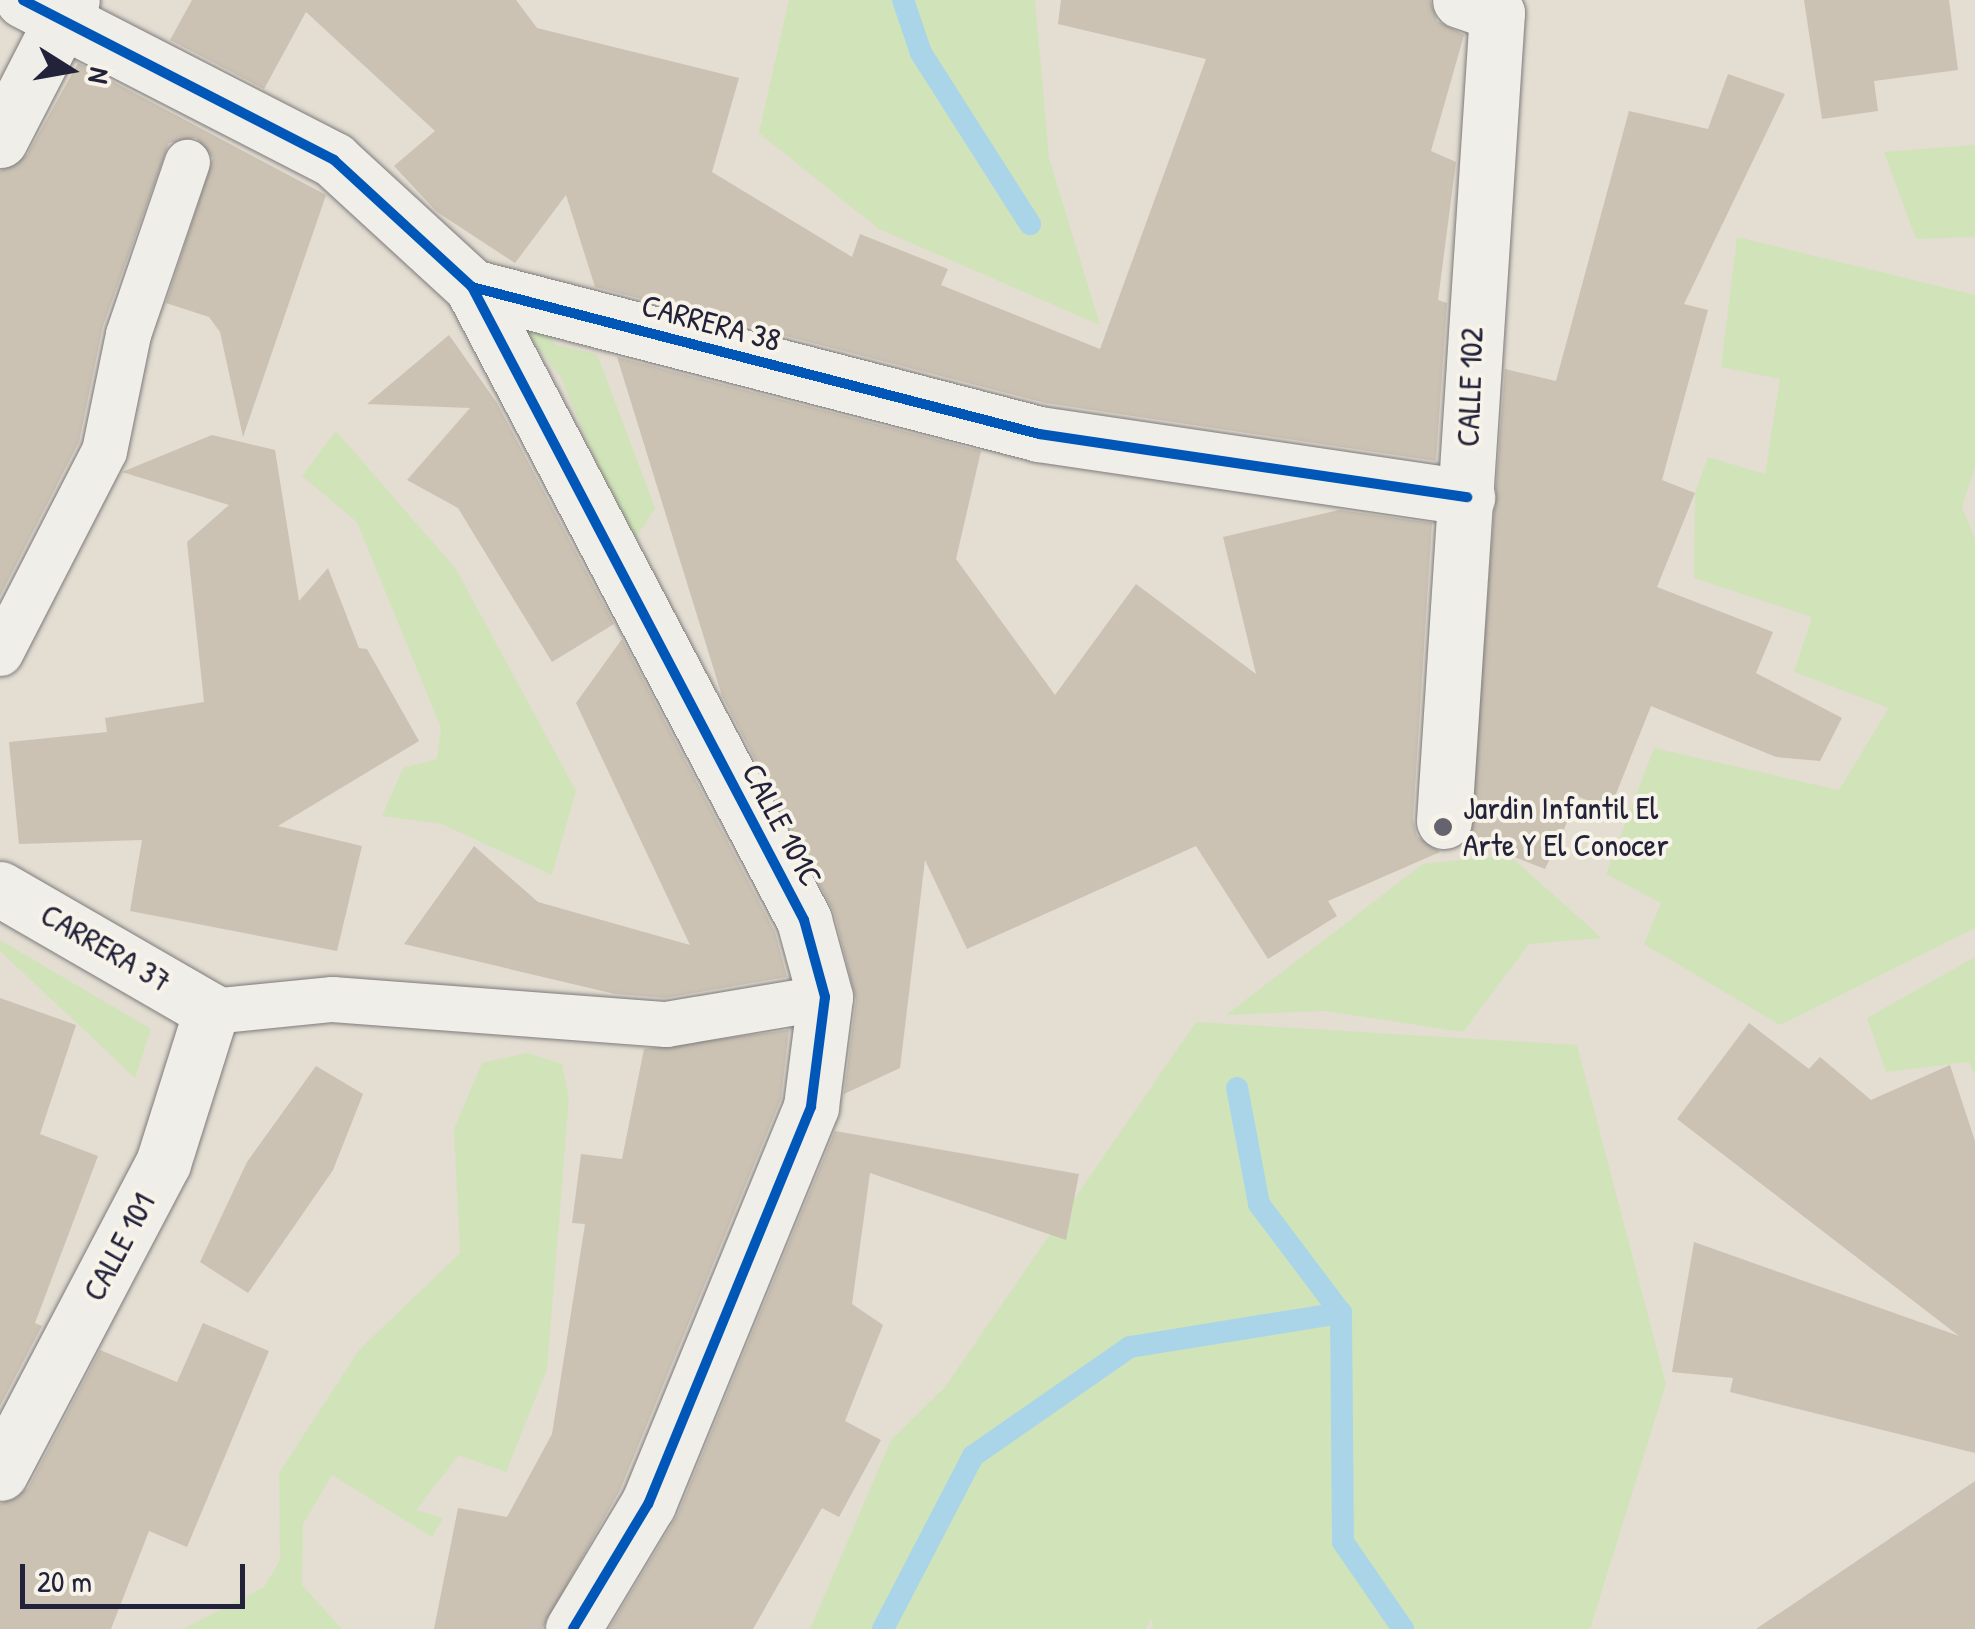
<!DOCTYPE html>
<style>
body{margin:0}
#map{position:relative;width:1975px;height:1629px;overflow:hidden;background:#e3ddd2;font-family:"Patrick Hand",sans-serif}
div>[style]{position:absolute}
.green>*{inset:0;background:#d1e4b9}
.stream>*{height:22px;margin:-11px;padding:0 11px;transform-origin:11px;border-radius:11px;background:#aad5e9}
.building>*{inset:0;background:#cbc2b4}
.roads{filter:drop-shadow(0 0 2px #7d7b7b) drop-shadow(0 0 2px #7d7b7b)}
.service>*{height:45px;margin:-22.5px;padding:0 22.5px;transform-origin:22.5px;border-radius:22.5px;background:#f0eee9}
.minor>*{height:55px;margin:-27.5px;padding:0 27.5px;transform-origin:27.5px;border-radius:27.5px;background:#f0eee9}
.cycleway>*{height:10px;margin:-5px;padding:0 5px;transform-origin:5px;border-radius:5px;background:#0057b8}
.dots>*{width:28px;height:28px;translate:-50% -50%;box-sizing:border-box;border:5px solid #f7f3e8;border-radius:50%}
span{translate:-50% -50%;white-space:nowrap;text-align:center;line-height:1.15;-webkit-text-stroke:8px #f7f3e8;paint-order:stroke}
.street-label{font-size:32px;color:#22223b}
.poi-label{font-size:32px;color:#22223b}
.left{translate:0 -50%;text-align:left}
.north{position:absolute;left:20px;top:20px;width:100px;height:100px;-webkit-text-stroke:8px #f7f3e8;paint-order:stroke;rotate:101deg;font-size:28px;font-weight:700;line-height:40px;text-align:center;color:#22223b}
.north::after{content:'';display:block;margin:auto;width:35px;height:45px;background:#22223b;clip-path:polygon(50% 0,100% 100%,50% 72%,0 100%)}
.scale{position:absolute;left:20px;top:1564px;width:225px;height:45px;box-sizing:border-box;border:5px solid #22223b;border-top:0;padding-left:12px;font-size:30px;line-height:35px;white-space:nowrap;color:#22223b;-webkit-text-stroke:8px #f7f3e8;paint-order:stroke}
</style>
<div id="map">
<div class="green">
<div style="clip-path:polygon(789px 0,1035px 0,1049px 158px,1100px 325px,879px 229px,759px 133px)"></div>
<div style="clip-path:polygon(1975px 145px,1975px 237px,1916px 239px,1884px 152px)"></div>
<div style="clip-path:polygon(1737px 237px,1975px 295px,1975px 467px,1962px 507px,1975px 538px,1975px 928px,1780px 1025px,1644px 944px,1661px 903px,1606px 874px,1654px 748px,1839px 790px,1889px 708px,1794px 672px,1812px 617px,1694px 578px,1695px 493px,1708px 457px,1765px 474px,1780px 379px,1721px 367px)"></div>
<div style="clip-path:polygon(510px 312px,538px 318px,556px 345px,597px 354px,655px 508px,631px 546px,560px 376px)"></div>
<div style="clip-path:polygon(336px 431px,456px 569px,576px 791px,552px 875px,442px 824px,382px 816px,403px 768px,437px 759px,441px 728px,357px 522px,302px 476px)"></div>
<div style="clip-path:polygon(1509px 855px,1602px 938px,1529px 944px,1463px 1032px,1325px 1011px,1226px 1015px,1423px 864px)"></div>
<div style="clip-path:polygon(0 940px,151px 1029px,135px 1078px,0 951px)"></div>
<div style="clip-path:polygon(1975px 957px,1975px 1075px,1969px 1062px,1886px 1072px,1867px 1018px)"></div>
<div style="clip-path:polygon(1196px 1022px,1577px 1045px,1666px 1384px,1590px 1629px,1153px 1629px,1152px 1618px,1146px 1629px,810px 1629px,891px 1440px,945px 1387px)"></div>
<div style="clip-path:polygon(527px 1053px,562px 1064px,569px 1098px,547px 1369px,506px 1472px,459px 1455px,416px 1510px,443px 1518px,432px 1537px,332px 1475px,303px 1524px,302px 1585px,342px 1629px,183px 1629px,264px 1587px,280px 1560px,279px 1473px,359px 1350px,460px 1253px,454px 1129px,482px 1063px)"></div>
</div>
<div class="stream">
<div style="left:903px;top:0;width:56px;rotate:71.2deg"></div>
<div style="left:921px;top:53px;width:203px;rotate:57.5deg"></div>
<div style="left:1341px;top:1313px;width:229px;rotate:89.5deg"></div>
<div style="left:1343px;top:1542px;width:106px;rotate:55.4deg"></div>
<div style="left:883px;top:1629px;width:195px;rotate:-62.5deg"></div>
<div style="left:973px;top:1456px;width:191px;rotate:-34.8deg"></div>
<div style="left:1130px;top:1347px;width:214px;rotate:-9.2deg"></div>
<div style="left:1341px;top:1313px;width:136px;rotate:-127deg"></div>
<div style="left:1259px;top:1204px;width:118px;rotate:-100.7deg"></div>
</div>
<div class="building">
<div style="clip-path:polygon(192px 0,516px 0,537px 28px,739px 78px,712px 172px,852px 257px,860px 234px,948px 269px,941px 285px,1100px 349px,1206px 59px,1058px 24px,1061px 0,1430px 0,1437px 21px,1464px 35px,1431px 151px,1456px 162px,1438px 300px,1447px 303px,1436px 461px,1045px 403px,595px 287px,566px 195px,515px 263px,437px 212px,394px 166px,435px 131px,306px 12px,264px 89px,170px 40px)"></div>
<div style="clip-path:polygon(1804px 0,1949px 0,1958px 70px,1874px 81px,1878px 111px,1822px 119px)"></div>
<div style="clip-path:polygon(78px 63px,326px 195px,243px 437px,220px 332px,209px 317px,166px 303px,213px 158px,196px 138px,169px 143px,103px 326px,79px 442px,0 596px,0 171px,27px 155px)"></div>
<div style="clip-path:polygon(1728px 74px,1785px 94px,1684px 304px,1708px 310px,1662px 480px,1695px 493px,1657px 587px,1773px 632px,1756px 673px,1842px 718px,1820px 761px,1776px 757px,1651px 706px,1610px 809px,1579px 797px,1545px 869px,1469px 839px,1505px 369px,1556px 381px,1629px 111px,1708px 129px)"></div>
<div style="clip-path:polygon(449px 335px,497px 403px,614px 624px,552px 662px,458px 508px,407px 480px,470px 408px,367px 404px)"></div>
<div style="clip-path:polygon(617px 357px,981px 451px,956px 559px,1055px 695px,1136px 584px,1256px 674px,1223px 537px,1339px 510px,1432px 523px,1413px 819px,1417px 836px,1440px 852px,1328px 901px,1337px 916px,1268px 959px,1196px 846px,967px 949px,925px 860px,900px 1068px,844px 1094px,856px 1000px,834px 912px,722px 696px)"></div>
<div style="clip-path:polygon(212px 435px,275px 450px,299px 601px,328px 568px,359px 648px,367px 649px,419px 741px,278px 826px,362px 846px,337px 951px,130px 911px,142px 840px,19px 844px,9px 742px,107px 732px,105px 718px,204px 702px,187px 542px,229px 505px,122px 472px)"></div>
<div style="clip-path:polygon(622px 639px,775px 932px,787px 977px,665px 998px,615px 994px,404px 944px,474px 846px,538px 902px,690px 945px,576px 703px)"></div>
<div style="clip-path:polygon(0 998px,76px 1025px,40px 1134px,98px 1156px,35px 1323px,42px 1326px,0 1406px)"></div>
<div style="clip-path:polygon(1749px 1023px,1809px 1069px,1820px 1057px,1871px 1100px,1950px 1065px,1975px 1141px,1975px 1453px,1730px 1392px,1733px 1378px,1672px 1372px,1694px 1242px,1959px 1336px,1677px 1119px)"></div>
<div style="clip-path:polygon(789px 1030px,781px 1099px,620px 1490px,542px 1629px,434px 1629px,458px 1508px,507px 1517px,552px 1434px,585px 1224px,572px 1223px,581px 1154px,622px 1159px,644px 1049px)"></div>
<div style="clip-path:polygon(316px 1066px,363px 1094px,333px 1170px,248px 1293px,200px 1262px,247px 1162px)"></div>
<div style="clip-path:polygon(835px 1131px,1079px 1174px,1066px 1240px,870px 1173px,852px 1304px,883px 1325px,845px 1421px,881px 1440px,839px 1517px,822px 1508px,753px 1629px,609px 1629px,677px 1516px)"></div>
<div style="clip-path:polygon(203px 1323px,269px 1351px,187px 1547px,149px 1531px,111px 1629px,0 1629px,0 1504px,28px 1488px,100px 1350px,177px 1382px)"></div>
<div style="clip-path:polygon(1975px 1481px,1975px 1629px,1756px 1629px)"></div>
</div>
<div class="roads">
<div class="service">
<div style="left:0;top:653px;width:227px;rotate:-62.8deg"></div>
<div style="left:104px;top:451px;width:119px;rotate:-78.4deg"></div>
<div style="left:128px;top:334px;width:182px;rotate:-71.1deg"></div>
<div style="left:211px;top:1011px;width:122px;rotate:-5.7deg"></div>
<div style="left:332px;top:999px;width:335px;rotate:4.3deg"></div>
<div style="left:666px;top:1024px;width:161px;rotate:-9.6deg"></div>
</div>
<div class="minor">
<div style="left:23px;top:0;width:350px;rotate:27.2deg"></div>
<div style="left:334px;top:160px;width:188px;rotate:42.6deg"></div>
<div style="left:472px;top:287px;width:586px;rotate:14.53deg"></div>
<div style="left:1039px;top:434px;width:433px;rotate:8.4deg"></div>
<div style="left:0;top:140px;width:157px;rotate:-62.8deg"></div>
<div style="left:472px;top:287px;width:715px;rotate:62.32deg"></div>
<div style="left:804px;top:920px;width:80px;rotate:74.7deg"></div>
<div style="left:825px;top:997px;width:111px;rotate:97.3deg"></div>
<div style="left:811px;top:1107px;width:429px;rotate:112.3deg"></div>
<div style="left:648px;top:1504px;width:146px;rotate:121deg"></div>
<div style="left:1444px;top:821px;width:810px;rotate:-86.25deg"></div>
<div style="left:1497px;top:13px;width:39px;rotate:-161deg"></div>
<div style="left:0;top:889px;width:244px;rotate:30deg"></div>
<div style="left:211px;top:1011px;width:159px;rotate:107.5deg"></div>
<div style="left:163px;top:1163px;width:350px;rotate:117.7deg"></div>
</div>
</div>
<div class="cycleway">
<div style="left:23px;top:0;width:350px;rotate:27.2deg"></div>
<div style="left:334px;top:160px;width:188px;rotate:42.6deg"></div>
<div style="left:472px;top:287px;width:586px;rotate:14.53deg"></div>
<div style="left:1039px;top:434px;width:433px;rotate:8.4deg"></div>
<div style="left:472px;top:287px;width:715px;rotate:62.32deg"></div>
<div style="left:804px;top:920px;width:80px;rotate:74.7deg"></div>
<div style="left:825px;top:997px;width:111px;rotate:97.3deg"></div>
<div style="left:811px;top:1107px;width:429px;rotate:112.3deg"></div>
<div style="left:648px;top:1504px;width:146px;rotate:121deg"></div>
</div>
<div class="dots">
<div style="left:1443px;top:827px;background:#666370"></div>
</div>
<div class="street-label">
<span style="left:711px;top:323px;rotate:15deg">CARRERA 38</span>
<span style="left:1470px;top:387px;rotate:-88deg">CALLE 102</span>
<span style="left:782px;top:825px;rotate:62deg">CALLE 101C</span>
<span style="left:106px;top:948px;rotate:30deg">CARRERA 37</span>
<span style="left:119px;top:1247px;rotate:-62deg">CALLE 101</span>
</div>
<div class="poi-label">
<span class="left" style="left:1463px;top:827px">Jardin Infantil El<br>Arte Y El Conocer</span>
</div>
<div class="north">N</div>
<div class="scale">20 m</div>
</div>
